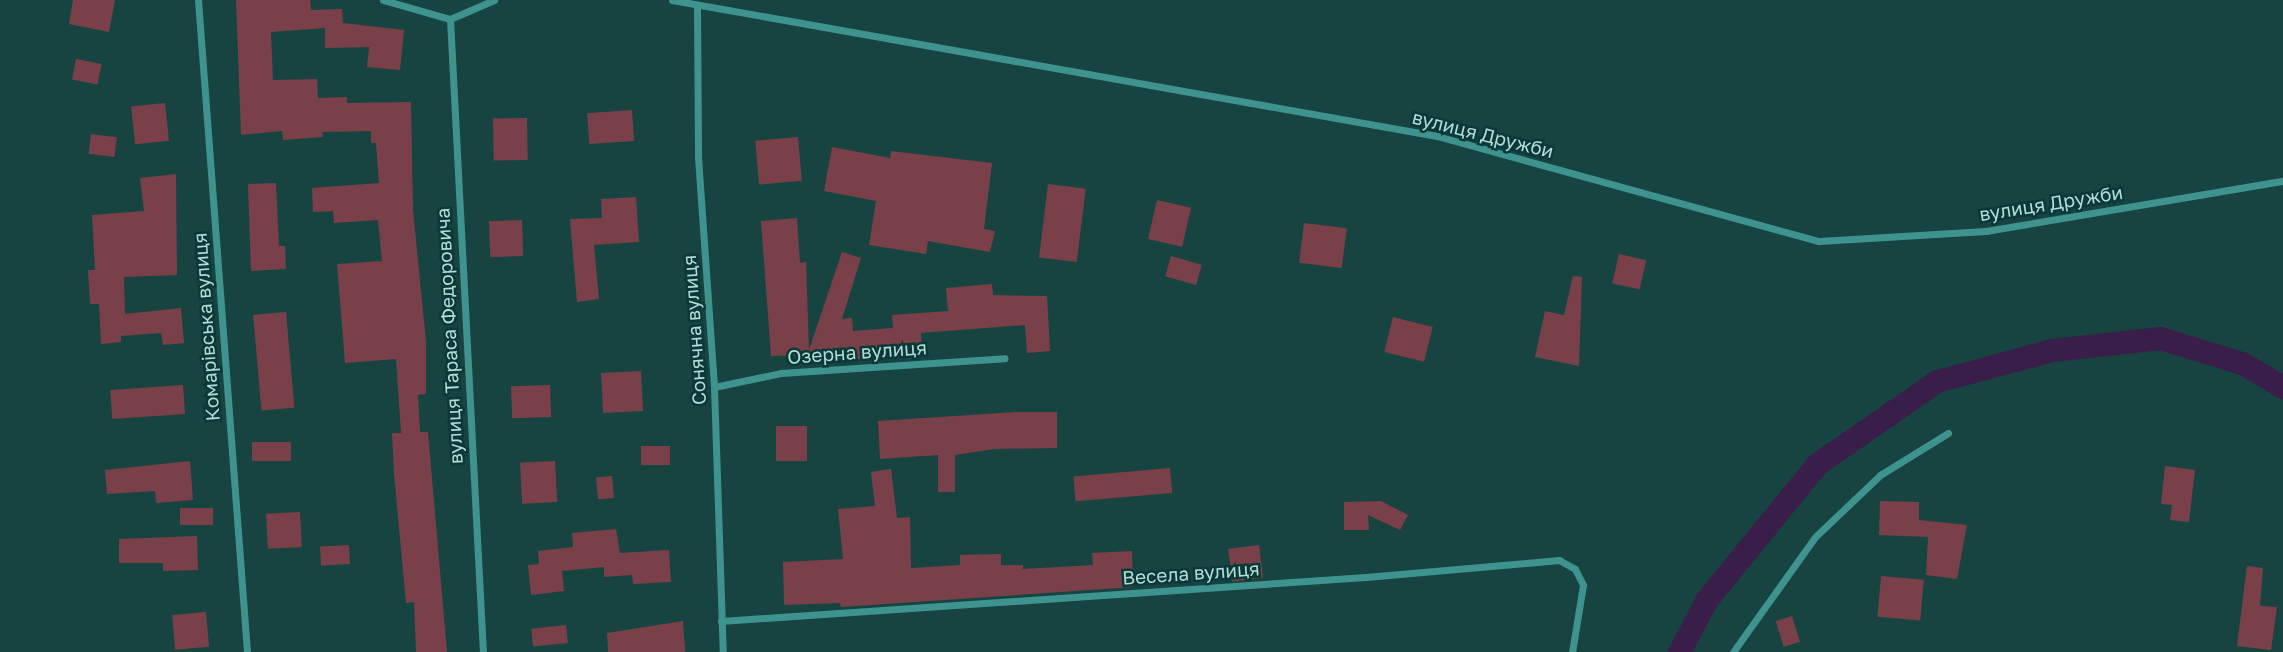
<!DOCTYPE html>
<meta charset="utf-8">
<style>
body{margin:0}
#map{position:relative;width:2283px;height:652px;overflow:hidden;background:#174441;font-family:"Golos Text",sans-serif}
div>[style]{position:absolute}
.canal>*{height:23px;margin:-11.5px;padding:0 11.5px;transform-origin:11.5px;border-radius:11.5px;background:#391e4a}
.building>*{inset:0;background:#7a404a;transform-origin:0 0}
.minor>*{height:7px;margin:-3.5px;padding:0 3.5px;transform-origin:3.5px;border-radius:3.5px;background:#3f938e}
span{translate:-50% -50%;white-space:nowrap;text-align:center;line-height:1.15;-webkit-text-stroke:5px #0a3937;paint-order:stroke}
.street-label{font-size:19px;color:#b4dbd7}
</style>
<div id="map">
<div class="canal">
<div style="left:1679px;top:652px;width:60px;rotate:-62.2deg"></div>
<div style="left:1707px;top:599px;width:174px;rotate:-50.8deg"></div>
<div style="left:1817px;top:464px;width:146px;rotate:-34.7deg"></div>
<div style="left:1937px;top:381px;width:119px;rotate:-15.1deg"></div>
<div style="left:2052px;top:350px;width:109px;rotate:-6.3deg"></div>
<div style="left:2160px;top:338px;width:86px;rotate:17deg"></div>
<div style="left:2242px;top:363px;width:48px;rotate:30.3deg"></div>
</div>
<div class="building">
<div style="clip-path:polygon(73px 0,115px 0,109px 32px,69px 24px)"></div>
<div style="clip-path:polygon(236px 0,310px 0,311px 10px,342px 9px,343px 23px,404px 30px,400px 70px,367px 67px,369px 47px,325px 48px,325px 28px,271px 32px,273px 80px,317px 79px,318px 98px,347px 97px,347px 103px,411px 102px,413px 210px,426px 341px,426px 394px,418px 395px,420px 432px,428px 432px,447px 652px,416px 652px,414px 602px,406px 603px,394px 474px,392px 433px,401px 433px,396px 359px,345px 363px,337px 264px,382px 261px,378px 220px,334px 223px,333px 211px,313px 212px,312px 188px,379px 183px,376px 143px,371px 143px,371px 131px,322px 132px,323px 137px,283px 140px,282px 131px,241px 135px)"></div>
<div style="left:76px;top:59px;width:26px;height:21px;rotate:11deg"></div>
<div style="left:165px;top:103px;width:38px;height:34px;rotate:84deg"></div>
<div style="left:632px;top:110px;width:31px;height:45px;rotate:86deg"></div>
<div style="left:527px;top:118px;width:42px;height:34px;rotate:89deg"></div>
<div style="left:91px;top:134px;width:26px;height:20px;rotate:7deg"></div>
<div style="left:798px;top:137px;width:44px;height:43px;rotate:85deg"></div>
<div style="clip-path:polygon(832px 147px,890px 158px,891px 151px,992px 163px,984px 229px,995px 231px,990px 252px,928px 241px,926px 254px,869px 245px,876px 201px,824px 191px)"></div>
<div style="clip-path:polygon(176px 174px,177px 275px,124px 277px,125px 314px,181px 308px,184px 343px,163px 345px,161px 333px,121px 336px,121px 342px,101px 344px,99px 304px,90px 304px,88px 270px,95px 270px,92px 215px,144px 211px,140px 178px)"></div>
<div style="clip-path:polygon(276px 183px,279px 246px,285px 246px,286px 269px,251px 271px,248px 184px)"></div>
<div style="left:1048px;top:184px;width:38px;height:74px;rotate:7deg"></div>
<div style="clip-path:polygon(636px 197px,639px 242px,594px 245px,599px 299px,577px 302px,570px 219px,602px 218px,601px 199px)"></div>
<div style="left:1157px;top:200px;width:35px;height:40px;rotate:13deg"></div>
<div style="clip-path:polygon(797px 218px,800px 263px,806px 262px,809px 350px,842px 252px,861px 258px,842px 319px,852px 318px,853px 331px,893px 328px,892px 315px,948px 311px,946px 288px,992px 284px,993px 295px,1047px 296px,1050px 351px,1027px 353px,1025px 325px,921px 333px,922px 355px,833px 361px,832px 354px,771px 356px,761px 221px)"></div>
<div style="left:522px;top:220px;width:36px;height:33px;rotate:88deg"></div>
<div style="left:1304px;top:223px;width:43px;height:40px;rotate:7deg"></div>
<div style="left:1619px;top:254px;width:28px;height:30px;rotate:13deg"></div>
<div style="left:1171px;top:256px;width:32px;height:21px;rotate:16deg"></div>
<div style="clip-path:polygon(1573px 276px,1582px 277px,1579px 366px,1535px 357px,1545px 311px,1564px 315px)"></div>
<div style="left:286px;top:312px;width:96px;height:33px;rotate:85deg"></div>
<div style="left:1393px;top:317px;width:41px;height:36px;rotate:14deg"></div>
<div style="left:641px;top:371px;width:40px;height:40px;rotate:87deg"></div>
<div style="left:183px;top:385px;width:29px;height:73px;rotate:86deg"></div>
<div style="left:550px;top:385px;width:32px;height:39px;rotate:88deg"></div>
<div style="clip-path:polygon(1016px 412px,1057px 412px,1057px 448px,994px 449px,955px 455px,955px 492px,938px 492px,938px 455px,880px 459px,878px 421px)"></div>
<div style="left:776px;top:426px;width:31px;height:35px"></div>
<div style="left:291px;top:442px;width:19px;height:39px;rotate:90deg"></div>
<div style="left:641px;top:446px;width:29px;height:19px"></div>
<div style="clip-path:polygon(190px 461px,193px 500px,156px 503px,155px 491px,107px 494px,105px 470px)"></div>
<div style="left:555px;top:461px;width:41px;height:35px;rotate:87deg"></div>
<div style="clip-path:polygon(2165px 466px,2195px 470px,2189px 522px,2170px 520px,2172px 505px,2161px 504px)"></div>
<div style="left:1170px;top:468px;width:25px;height:97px;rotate:85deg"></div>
<div style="clip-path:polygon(891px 469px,897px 518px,910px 517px,911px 568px,960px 565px,960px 555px,1001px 554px,1001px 565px,1023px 565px,1023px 569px,1093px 565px,1092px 553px,1132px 551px,1133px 587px,841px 607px,840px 603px,784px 605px,783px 562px,843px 559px,838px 509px,875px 506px,871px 472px)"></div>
<div style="left:612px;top:476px;width:22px;height:16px;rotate:85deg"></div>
<div style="clip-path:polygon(1381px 501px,1408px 515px,1400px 530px,1368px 515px,1369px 530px,1344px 530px,1344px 502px)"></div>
<div style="clip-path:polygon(1880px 501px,1919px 502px,1919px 520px,1967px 525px,1957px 579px,1926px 575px,1928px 537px,1879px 535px)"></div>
<div style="left:213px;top:508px;width:17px;height:33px;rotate:90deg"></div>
<div style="left:300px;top:512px;width:35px;height:34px;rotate:87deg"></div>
<div style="clip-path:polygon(616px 529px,620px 553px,669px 550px,671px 582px,633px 584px,632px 575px,604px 577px,604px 567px,562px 571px,564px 591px,531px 595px,528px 565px,539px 564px,538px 551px,573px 547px,572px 533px)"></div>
<div style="clip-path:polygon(197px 536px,198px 570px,163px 571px,163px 563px,119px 563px,119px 539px)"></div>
<div style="left:349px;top:545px;width:19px;height:29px;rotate:87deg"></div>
<div style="left:1259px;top:545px;width:33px;height:31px;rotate:83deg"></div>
<div style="clip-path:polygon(2247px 566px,2263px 568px,2260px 606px,2277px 607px,2271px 650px,2237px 646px)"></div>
<div style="left:1881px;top:576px;width:43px;height:41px;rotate:5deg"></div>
<div style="left:206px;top:612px;width:35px;height:34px;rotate:85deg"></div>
<div style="left:1792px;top:616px;width:27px;height:17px;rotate:73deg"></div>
<div style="clip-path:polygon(683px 621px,685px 652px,608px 652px,607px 633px)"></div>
<div style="left:566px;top:625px;width:18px;height:35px;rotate:84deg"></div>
</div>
<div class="minor">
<div style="left:198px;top:0;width:654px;rotate:85.7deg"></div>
<div style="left:383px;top:0;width:70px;rotate:15.8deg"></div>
<div style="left:450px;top:19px;width:48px;rotate:-23.4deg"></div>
<div style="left:672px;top:0;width:777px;rotate:10.08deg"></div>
<div style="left:1437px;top:136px;width:396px;rotate:15.4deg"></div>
<div style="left:1819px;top:241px;width:167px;rotate:-3.4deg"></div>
<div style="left:1986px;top:231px;width:301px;rotate:-9.6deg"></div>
<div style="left:697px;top:6px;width:151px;rotate:89.6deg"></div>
<div style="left:698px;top:157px;width:231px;rotate:86deg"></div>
<div style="left:714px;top:387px;width:265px;rotate:88.1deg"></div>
<div style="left:450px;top:19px;width:634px;rotate:87.02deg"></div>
<div style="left:714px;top:387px;width:68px;rotate:-11.8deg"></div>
<div style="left:781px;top:373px;width:224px;rotate:-3.8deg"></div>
<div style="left:721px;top:621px;width:646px;rotate:-3.9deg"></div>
<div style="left:1366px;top:577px;width:194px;rotate:-5deg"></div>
<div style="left:1559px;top:560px;width:18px;rotate:29deg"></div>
<div style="left:1575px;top:569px;width:18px;rotate:63deg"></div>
<div style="left:1583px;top:585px;width:68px;rotate:99.3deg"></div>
<div style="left:1733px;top:652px;width:141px;rotate:-54.5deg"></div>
<div style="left:1815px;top:537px;width:90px;rotate:-43.6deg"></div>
<div style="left:1880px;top:475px;width:80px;rotate:-31.7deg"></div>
</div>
<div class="street-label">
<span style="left:1483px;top:134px;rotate:14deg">вулиця Дружби</span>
<span style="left:2051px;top:203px;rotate:-9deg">вулиця Дружби</span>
<span style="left:206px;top:327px;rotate:-94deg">Комарівська вулиця</span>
<span style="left:694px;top:330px;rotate:-94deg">Сонячна вулиця</span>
<span style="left:449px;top:336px;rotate:-93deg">вулиця Тараса Федоровича</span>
<span style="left:857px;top:352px;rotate:-4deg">Озерна вулиця</span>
<span style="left:1191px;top:573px;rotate:-4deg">Весела вулиця</span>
</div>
</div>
